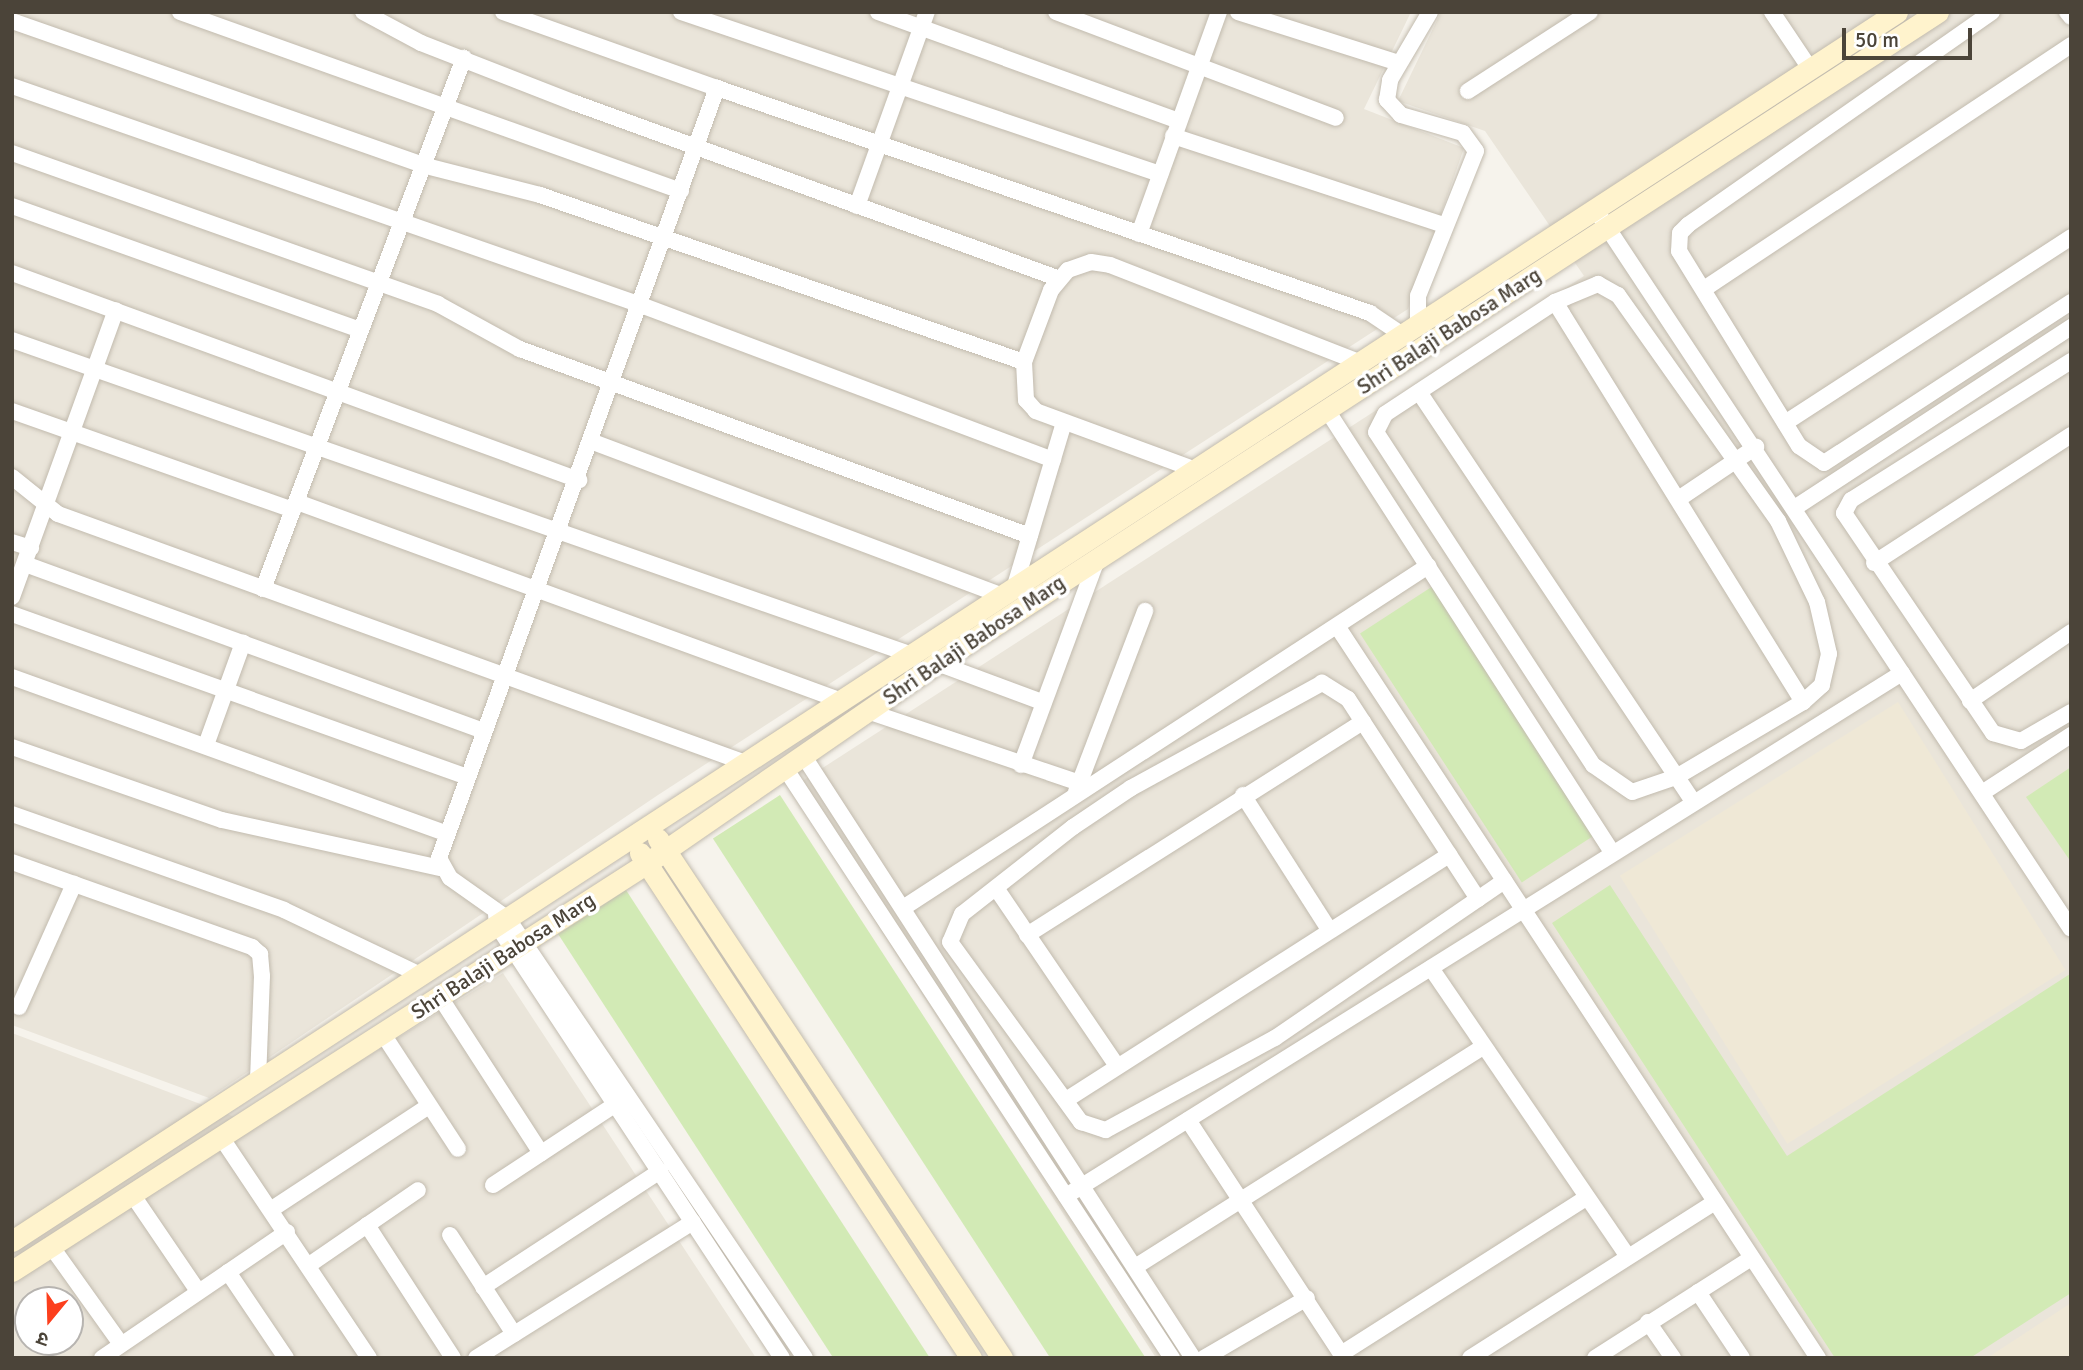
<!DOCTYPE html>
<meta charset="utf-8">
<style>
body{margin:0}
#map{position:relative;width:2083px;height:1370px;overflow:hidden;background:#f6f3ec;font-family:Signika,"Noto Sans Devanagari",sans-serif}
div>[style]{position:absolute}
.residential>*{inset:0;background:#eae5da}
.education>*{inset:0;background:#efe8d6;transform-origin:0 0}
.green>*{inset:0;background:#d2eab5;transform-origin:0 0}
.roads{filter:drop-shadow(0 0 2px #c2bbae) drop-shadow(0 0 2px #c2bbae)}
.street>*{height:16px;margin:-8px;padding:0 8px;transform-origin:8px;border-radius:8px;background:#fff}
.secondary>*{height:21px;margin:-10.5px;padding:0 10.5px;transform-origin:10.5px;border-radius:10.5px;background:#fff3cd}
span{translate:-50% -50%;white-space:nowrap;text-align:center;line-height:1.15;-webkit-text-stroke:7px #fff;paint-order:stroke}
.street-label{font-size:21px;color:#4b4439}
.frame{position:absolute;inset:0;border:14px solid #4b4439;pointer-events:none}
.north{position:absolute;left:14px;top:1286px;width:70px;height:70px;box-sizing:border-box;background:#fff;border:2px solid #b7b4b0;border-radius:50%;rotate:199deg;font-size:19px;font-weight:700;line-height:28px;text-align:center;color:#4b4439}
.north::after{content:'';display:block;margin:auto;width:24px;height:32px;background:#fc3f1d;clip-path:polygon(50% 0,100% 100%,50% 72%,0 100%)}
.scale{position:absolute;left:1842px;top:28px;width:130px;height:32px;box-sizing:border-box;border:4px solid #4b4439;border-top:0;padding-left:9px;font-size:21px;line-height:24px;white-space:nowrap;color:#4b4439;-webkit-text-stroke:5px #fff;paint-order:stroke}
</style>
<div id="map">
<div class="residential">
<div style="clip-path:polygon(12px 12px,1411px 12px,1364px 109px,1464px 148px,1408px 309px,658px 795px,209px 1098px,12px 1025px)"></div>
<div style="clip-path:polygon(1441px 12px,2071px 12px,2071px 1358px,1156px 1358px,790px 789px,1584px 276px,1485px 131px,1398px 101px)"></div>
<div style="clip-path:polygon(evenodd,503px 973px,756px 1358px,12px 1358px,12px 1033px,256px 1125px,503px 973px,28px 1300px,70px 1300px,70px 1342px,28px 1342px,28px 1300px)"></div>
</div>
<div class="education">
<div style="left:1898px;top:702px;width:316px;height:328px;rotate:58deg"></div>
<div style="clip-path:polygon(2071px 1303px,2071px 1358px,1987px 1358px)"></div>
</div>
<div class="green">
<div style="left:1433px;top:586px;width:297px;height:87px;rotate:57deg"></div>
<div style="clip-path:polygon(2071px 767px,2071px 862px,2026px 797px)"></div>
<div style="left:780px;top:795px;width:671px;height:80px;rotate:57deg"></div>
<div style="clip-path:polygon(1610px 885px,1787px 1156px,2070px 974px,2071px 1293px,1970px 1358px,1835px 1358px,1552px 923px)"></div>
<div style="left:626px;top:890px;width:558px;height:81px;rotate:57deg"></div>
</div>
<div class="roads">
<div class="street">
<div style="left:180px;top:12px;width:532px;rotate:19.66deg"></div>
<div style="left:363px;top:12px;width:66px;rotate:28.1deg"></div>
<div style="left:421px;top:43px;width:165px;rotate:21.3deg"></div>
<div style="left:575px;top:103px;width:513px;rotate:19.95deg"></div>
<div style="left:503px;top:12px;width:227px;rotate:19.6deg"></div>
<div style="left:681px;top:12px;width:506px;rotate:18.69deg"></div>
<div style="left:878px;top:12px;width:320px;rotate:19.9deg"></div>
<div style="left:1056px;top:12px;width:299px;rotate:20.7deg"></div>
<div style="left:1238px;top:12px;width:169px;rotate:17.6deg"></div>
<div style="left:1772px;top:12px;width:70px;rotate:56.1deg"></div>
<div style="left:1992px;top:12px;width:371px;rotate:145deg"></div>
<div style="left:1688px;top:225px;width:11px;rotate:135deg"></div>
<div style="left:1680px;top:233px;width:18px;rotate:93deg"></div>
<div style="left:1679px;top:251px;width:229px;rotate:58.4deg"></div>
<div style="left:1799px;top:446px;width:30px;rotate:34deg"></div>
<div style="left:1824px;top:463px;width:295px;rotate:-33.1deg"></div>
<div style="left:2067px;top:12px;width:6px;rotate:51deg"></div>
<div style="left:12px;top:21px;width:439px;rotate:19.3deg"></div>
<div style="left:426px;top:166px;width:118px;rotate:14.3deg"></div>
<div style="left:540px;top:195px;width:512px;rotate:19.04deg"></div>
<div style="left:12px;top:86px;width:666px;rotate:19.2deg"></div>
<div style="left:641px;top:305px;width:440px;rotate:20.6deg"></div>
<div style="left:1468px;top:91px;width:145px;rotate:-32.9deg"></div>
<div style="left:1173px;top:136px;width:285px;rotate:18.2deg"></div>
<div style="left:12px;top:153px;width:452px;rotate:19.5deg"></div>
<div style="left:438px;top:304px;width:94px;rotate:28.8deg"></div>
<div style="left:520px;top:349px;width:543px;rotate:20.14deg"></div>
<div style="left:12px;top:206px;width:369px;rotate:19.6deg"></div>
<div style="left:857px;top:206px;width:206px;rotate:-70.2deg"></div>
<div style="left:1601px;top:218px;width:852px;rotate:56.53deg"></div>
<div style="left:1139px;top:234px;width:236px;rotate:-70.2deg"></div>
<div style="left:12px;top:273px;width:604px;rotate:20.06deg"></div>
<div style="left:1598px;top:284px;width:23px;rotate:29deg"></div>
<div style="left:1618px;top:295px;width:277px;rotate:54.7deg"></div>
<div style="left:1778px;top:521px;width:90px;rotate:64.3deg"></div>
<div style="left:1817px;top:602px;width:53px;rotate:77deg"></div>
<div style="left:1829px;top:654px;width:32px;rotate:103deg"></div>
<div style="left:1822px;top:685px;width:25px;rotate:138deg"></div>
<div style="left:1803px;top:702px;width:147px;rotate:149.4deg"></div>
<div style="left:1676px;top:777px;width:46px;rotate:161.2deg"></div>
<div style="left:1632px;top:792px;width:47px;rotate:-145.3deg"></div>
<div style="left:1593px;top:765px;width:397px;rotate:-123.1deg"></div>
<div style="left:1376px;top:432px;width:20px;rotate:-63deg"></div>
<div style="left:1385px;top:414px;width:204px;rotate:-33.4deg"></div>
<div style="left:1555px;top:302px;width:47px;rotate:-22.7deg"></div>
<div style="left:1704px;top:289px;width:441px;rotate:-33.6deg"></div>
<div style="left:1555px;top:302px;width:471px;rotate:58.2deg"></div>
<div style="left:1418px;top:326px;width:30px;rotate:-90deg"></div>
<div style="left:1418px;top:296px;width:156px;rotate:-68.2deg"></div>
<div style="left:1476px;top:151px;width:22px;rotate:-126deg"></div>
<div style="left:1463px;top:133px;width:65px;rotate:-163.8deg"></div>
<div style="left:1401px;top:115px;width:21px;rotate:-133deg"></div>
<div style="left:1387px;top:100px;width:20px;rotate:-81deg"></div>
<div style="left:1390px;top:80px;width:79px;rotate:-59.5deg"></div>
<div style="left:12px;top:340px;width:954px;rotate:19.29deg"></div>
<div style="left:2071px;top:361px;width:260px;rotate:147.7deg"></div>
<div style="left:1851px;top:500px;width:15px;rotate:118deg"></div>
<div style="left:1844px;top:513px;width:266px;rotate:55.9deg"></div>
<div style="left:1993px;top:733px;width:29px;rotate:16deg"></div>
<div style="left:2021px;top:741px;width:58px;rotate:-30.1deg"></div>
<div style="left:1419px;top:392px;width:493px;rotate:56.2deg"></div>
<div style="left:1327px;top:410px;width:526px;rotate:57.19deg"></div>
<div style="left:12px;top:411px;width:298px;rotate:19.4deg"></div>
<div style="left:1785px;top:423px;width:341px;rotate:-33deg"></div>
<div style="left:593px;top:442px;width:438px;rotate:20.6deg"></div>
<div style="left:1196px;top:470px;width:171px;rotate:-159.8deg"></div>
<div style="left:1036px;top:411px;width:15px;rotate:-132deg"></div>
<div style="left:1026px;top:400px;width:38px;rotate:-93deg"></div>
<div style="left:1024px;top:362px;width:77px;rotate:-69.4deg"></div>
<div style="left:1051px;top:290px;width:26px;rotate:-50deg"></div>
<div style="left:1068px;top:270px;width:24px;rotate:-19deg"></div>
<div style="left:1091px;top:262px;width:19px;rotate:9deg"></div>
<div style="left:1110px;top:265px;width:269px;rotate:21.3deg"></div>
<div style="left:12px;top:477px;width:59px;rotate:38.8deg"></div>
<div style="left:58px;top:514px;width:732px;rotate:19.9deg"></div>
<div style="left:1680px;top:498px;width:92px;rotate:-33.9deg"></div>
<div style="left:297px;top:502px;width:580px;rotate:20.06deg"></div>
<div style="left:1796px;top:507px;width:329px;rotate:-33.2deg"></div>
<div style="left:12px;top:542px;width:20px;rotate:18deg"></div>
<div style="left:1874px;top:563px;width:235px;rotate:-33deg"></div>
<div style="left:25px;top:564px;width:488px;rotate:20deg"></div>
<div style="left:263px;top:589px;width:568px;rotate:-69.27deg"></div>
<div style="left:1014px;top:589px;width:174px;rotate:-73.3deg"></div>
<div style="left:12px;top:597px;width:305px;rotate:-70.1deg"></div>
<div style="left:12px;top:614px;width:483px;rotate:19.7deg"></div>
<div style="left:1337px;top:626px;width:876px;rotate:56.69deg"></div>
<div style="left:937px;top:663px;width:112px;rotate:20.4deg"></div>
<div style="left:12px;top:677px;width:461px;rotate:19.8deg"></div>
<div style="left:1970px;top:701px;width:122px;rotate:-34.3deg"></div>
<div style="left:867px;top:711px;width:225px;rotate:18.7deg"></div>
<div style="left:206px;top:745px;width:109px;rotate:-70.1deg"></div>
<div style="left:12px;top:747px;width:222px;rotate:19.2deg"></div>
<div style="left:222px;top:820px;width:224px;rotate:12.4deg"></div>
<div style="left:803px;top:755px;width:718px;rotate:57.11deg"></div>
<div style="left:1021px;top:765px;width:220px;rotate:-69.7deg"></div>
<div style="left:785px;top:768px;width:706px;rotate:56.74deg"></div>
<div style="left:1076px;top:792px;width:194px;rotate:-69.1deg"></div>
<div style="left:1982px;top:793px;width:106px;rotate:-33.1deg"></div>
<div style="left:1243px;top:795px;width:158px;rotate:57.4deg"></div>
<div style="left:12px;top:814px;width:288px;rotate:19.4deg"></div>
<div style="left:284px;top:910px;width:151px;rotate:25.5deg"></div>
<div style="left:12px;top:862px;width:255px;rotate:19.5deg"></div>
<div style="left:252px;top:947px;width:11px;rotate:41deg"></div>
<div style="left:260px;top:954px;width:22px;rotate:85deg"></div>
<div style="left:262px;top:976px;width:105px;rotate:92.2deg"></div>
<div style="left:996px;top:888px;width:212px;rotate:55.8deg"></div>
<div style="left:1478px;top:899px;width:239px;rotate:-123deg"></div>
<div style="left:1348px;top:699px;width:31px;rotate:-148deg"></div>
<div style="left:1322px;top:683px;width:218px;rotate:151.2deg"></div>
<div style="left:1131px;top:788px;width:70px;rotate:146.1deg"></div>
<div style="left:1073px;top:827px;width:141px;rotate:141.9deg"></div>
<div style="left:962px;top:914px;width:30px;rotate:113deg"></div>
<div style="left:950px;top:942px;width:223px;rotate:54deg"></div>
<div style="left:1081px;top:1122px;width:26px;rotate:18deg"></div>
<div style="left:1106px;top:1130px;width:192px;rotate:-28.6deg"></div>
<div style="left:1275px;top:1038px;width:278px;rotate:-34.4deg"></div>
<div style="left:903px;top:908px;width:627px;rotate:-33.08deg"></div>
<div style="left:496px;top:914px;width:11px;rotate:85deg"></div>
<div style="left:497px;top:925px;width:518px;rotate:56.65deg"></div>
<div style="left:1027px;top:935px;width:398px;rotate:-32.4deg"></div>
<div style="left:1431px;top:968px;width:348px;rotate:55.7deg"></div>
<div style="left:440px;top:997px;width:186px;rotate:57.1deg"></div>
<div style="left:19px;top:1007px;width:135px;rotate:-65.9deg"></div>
<div style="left:383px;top:1034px;width:137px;rotate:56.9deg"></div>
<div style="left:1066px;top:1100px;width:455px;rotate:-32.6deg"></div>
<div style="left:1188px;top:1120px;width:285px;rotate:56.8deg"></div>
<div style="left:221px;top:1137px;width:266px;rotate:56.2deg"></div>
<div style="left:493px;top:1185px;width:147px;rotate:-33.4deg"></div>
<div style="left:132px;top:1194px;width:117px;rotate:55.8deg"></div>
<div style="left:1066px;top:1196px;width:986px;rotate:-32.03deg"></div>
<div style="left:272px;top:1209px;width:188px;rotate:-33.3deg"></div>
<div style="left:367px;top:1225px;width:158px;rotate:57.1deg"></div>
<div style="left:450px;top:1235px;width:118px;rotate:57.1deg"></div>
<div style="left:51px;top:1246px;width:120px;rotate:54.5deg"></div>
<div style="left:309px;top:1265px;width:132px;rotate:-34.5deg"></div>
<div style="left:1135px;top:1267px;width:412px;rotate:-32.3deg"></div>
<div style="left:228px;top:1272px;width:104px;rotate:56deg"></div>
<div style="left:483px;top:1287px;width:212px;rotate:-33.2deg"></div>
<div style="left:1698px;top:1292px;width:79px;rotate:56.3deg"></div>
<div style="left:1648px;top:1322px;width:44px;rotate:55.2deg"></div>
<div style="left:1341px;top:1354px;width:290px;rotate:-32.5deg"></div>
<div style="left:102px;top:1358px;width:224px;rotate:-34.3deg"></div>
<div style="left:476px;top:1358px;width:256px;rotate:-32.1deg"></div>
<div style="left:805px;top:1358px;width:530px;rotate:-124.08deg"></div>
<div style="left:508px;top:919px;width:71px;rotate:-144.7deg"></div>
<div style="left:450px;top:878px;width:23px;rotate:-119deg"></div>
<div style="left:439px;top:858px;width:819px;rotate:-70.15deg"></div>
<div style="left:717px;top:88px;width:691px;rotate:19.01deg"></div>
<div style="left:1370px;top:313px;width:40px;rotate:34deg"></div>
<div style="left:1204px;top:1358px;width:119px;rotate:-30.2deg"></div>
<div style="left:1470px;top:1358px;width:290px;rotate:-32.5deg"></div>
<div style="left:1595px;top:1358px;width:184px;rotate:-32.6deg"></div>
</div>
<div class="secondary">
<div style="left:658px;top:839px;width:623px;rotate:56.46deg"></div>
<div style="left:640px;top:853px;width:604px;rotate:56.76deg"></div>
<div style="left:12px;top:1241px;width:2250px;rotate:-33.1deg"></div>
<div style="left:12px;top:1271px;width:755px;rotate:-32.72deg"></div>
<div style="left:647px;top:863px;width:352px;rotate:-34.6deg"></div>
<div style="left:937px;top:663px;width:1194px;rotate:-33.04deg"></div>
</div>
</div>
<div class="street-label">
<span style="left:1449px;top:331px;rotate:-33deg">Shri Balaji Babosa Marg</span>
<span style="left:974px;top:640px;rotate:-34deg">Shri Balaji Babosa Marg</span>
<span style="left:503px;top:956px;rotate:-33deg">Shri Balaji Babosa Marg</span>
</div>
<div class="frame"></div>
<div class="north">उ</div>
<div class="scale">50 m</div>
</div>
